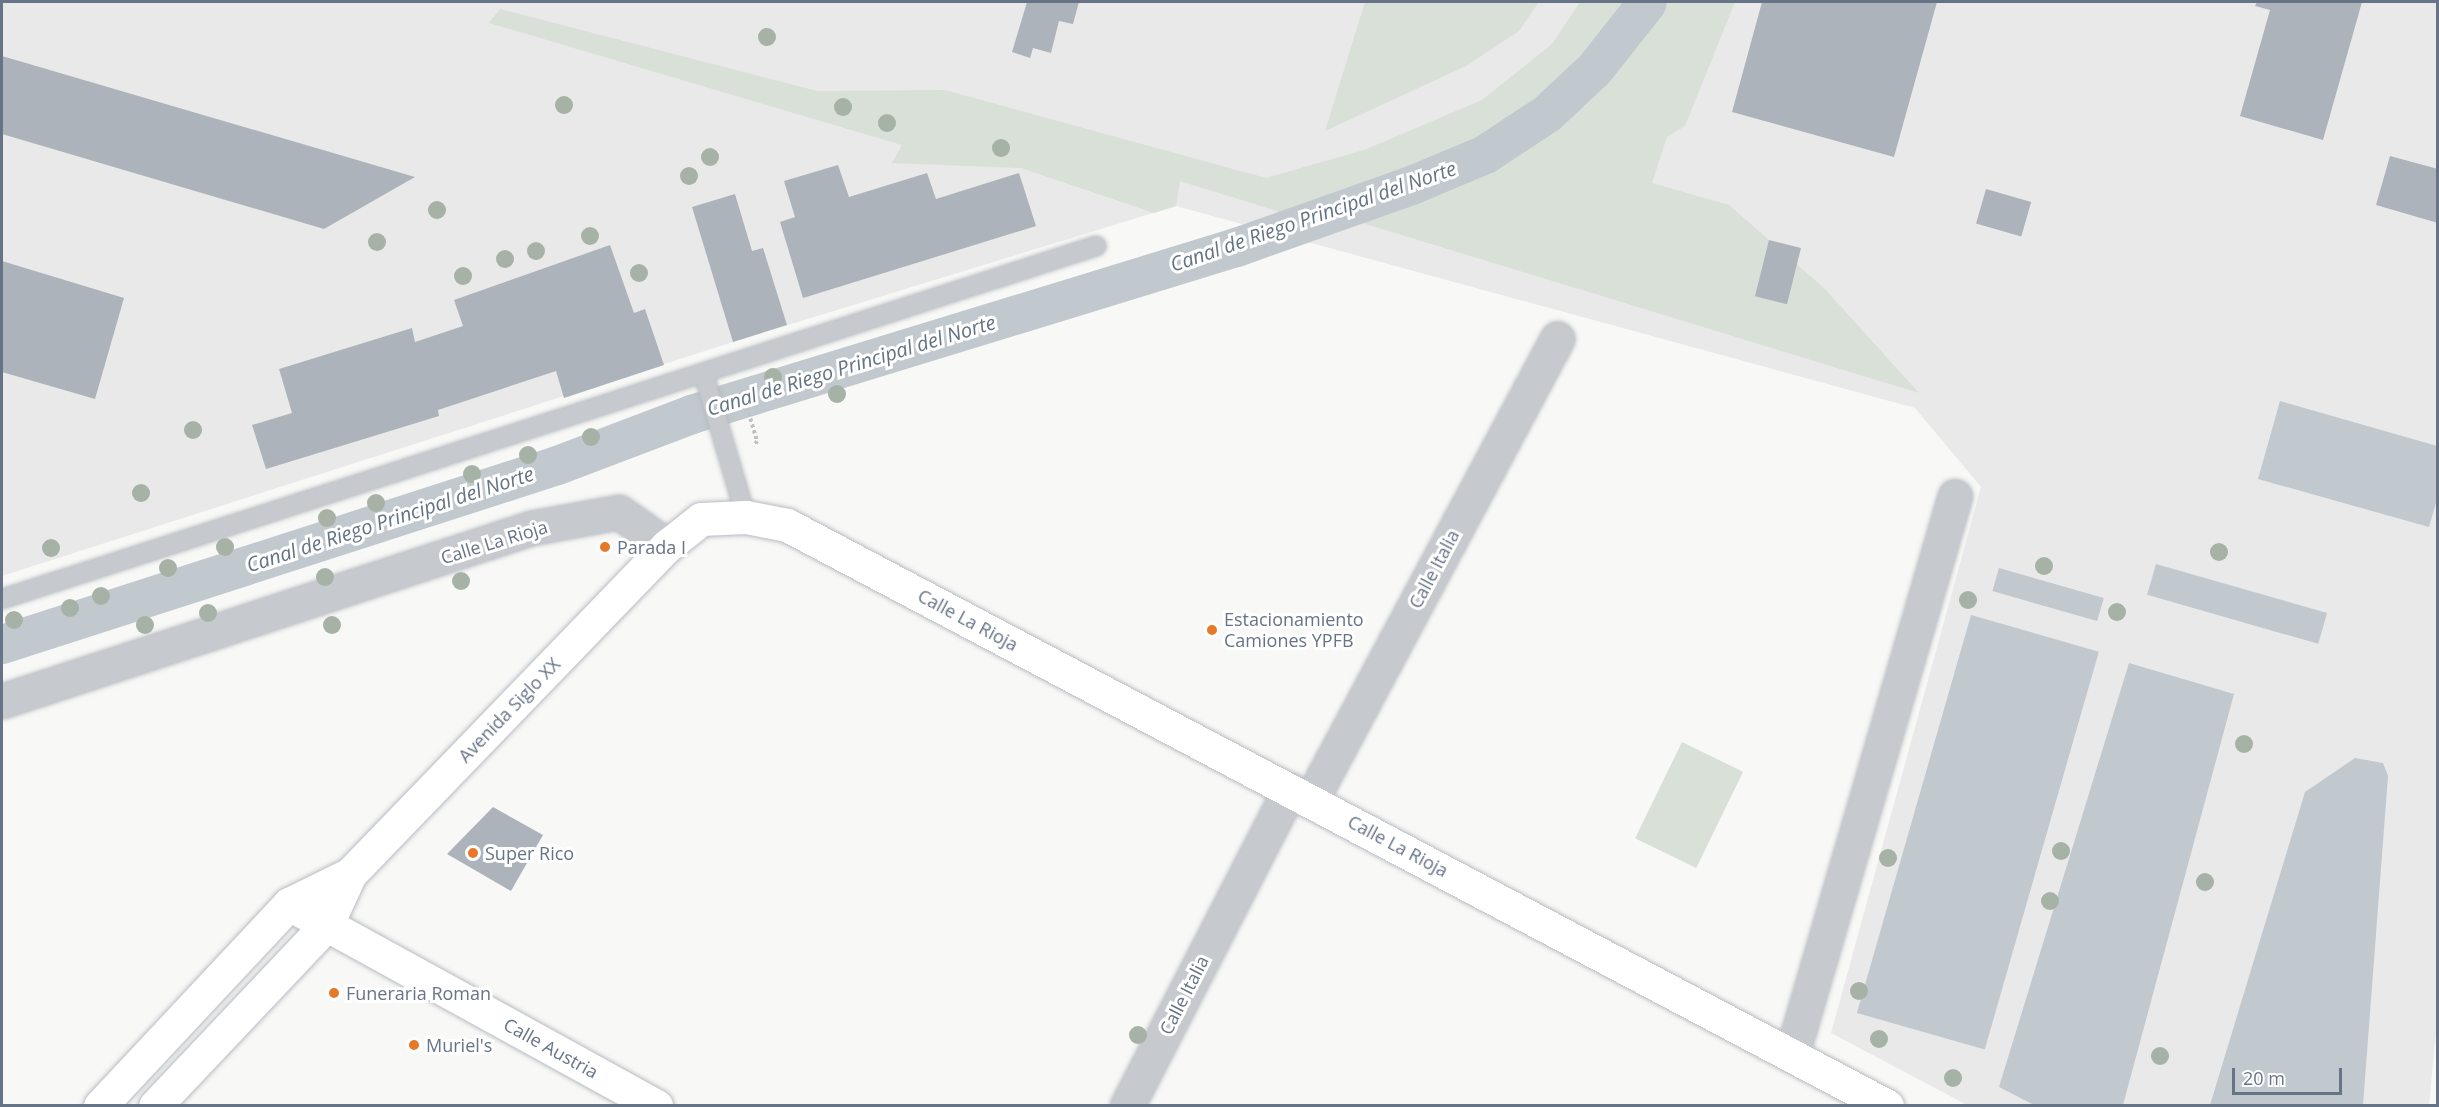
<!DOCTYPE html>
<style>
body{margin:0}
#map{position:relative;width:2439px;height:1107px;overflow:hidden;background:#f8f8f6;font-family:"Open Sans",sans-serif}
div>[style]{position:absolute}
.built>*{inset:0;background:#e9e9e9}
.green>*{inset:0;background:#d8e0d7;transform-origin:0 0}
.water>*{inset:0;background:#c1c8ce;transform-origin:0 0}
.canal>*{height:39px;margin:-19.5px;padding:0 19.5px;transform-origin:19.5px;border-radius:19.5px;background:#c1c8ce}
.building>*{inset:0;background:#adb3bb;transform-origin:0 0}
.path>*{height:4px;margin-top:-2px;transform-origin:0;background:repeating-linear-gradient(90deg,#c0c1c4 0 3px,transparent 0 6px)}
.roads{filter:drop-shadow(0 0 2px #b8bcc2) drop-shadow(0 0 2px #b8bcc2)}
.lane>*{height:18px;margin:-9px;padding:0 9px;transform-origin:9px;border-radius:9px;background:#c6c9cd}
.street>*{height:33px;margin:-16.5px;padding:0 16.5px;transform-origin:16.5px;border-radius:16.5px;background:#c6c9cd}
.secondary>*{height:33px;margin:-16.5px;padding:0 16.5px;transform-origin:16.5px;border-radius:16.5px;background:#fff}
.highway>*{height:33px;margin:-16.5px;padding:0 16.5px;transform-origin:16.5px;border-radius:16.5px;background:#fff}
.trees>*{width:18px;height:18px;margin:-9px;border-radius:50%;background:#a6b2a5}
.dots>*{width:16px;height:16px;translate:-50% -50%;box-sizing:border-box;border:3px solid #fff;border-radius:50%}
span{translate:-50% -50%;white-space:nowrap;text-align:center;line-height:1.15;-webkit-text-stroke:6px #fff;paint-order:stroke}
.street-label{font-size:18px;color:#677387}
.poi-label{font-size:18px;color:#677387}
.left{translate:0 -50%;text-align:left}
.water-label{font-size:20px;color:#637383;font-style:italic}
.frame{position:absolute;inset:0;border:3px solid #677387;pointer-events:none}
.scale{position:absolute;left:2232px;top:1068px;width:110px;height:27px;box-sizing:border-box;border:3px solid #677387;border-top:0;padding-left:8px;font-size:18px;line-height:21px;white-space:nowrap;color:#677387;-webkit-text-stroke:4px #fff;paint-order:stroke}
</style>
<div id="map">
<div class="built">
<div style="clip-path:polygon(2px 2px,2437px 2px,2438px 1012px,2429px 1105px,1967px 1105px,1831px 1033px,1981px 487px,1915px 408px,1176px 206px,733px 342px,2px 576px)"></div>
</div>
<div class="green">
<div style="clip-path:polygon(1365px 2px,1539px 2px,1519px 31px,1466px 66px,1325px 131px)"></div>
<div style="clip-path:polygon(1580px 2px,1735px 2px,1685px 126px,1667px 137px,1652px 183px,1729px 205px,1824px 288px,1919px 393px,1310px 207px,1290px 215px,1180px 181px,1176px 206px,1154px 213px,1021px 168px,892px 163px,902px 145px,489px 23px,500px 9px,817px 91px,945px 90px,1266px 178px,1364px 150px,1482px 100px,1552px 44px)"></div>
<div style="left:1682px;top:742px;width:68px;height:107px;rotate:26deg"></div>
</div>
<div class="water">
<div style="clip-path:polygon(2280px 401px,2437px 446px,2437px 499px,2429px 527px,2258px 479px)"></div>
<div style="left:2156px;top:564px;width:178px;height:32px;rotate:16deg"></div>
<div style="left:1999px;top:568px;width:109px;height:24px;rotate:16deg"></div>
<div style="left:1971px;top:615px;width:133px;height:414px;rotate:16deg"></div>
<div style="clip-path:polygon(2129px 663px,2234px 694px,2123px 1105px,2034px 1105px,1999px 1087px)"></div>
<div style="clip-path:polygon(2355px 758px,2383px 763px,2388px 776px,2363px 1105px,2210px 1105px,2305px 792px)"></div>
</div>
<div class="canal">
<div style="left:2px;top:644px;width:583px;rotate:-17.88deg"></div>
<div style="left:557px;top:465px;width:143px;rotate:-20.8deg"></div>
<div style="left:691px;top:414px;width:570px;rotate:-17.04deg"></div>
<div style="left:1236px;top:247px;width:186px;rotate:-19.5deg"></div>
<div style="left:1411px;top:185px;width:80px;rotate:-22.7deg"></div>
<div style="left:1485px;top:154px;width:74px;rotate:-33.5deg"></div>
<div style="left:1547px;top:113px;width:64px;rotate:-43.1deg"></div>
<div style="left:1594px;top:69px;width:85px;rotate:-51.7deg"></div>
</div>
<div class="building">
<div style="clip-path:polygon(1027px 2px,1079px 2px,1073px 24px,1059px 21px,1051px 53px,1033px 48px,1030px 58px,1012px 52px)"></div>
<div style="clip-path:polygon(1762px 2px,1937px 2px,1894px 157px,1732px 112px)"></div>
<div style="clip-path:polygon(2257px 2px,2362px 2px,2323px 140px,2240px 116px,2270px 10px,2255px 6px)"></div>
<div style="clip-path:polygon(2px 56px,415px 177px,324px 229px,2px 134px)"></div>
<div style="clip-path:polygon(2390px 156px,2438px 169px,2438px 223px,2376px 205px)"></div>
<div style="clip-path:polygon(838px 165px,849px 197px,927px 173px,936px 199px,1019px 173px,1036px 226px,803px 298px,780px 222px,795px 217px,784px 181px)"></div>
<div style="left:1986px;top:189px;width:47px;height:36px;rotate:16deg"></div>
<div style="clip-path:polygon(735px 194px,752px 251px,763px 248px,787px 325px,733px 342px,692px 207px)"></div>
<div style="left:1769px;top:240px;width:33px;height:58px;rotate:14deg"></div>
<div style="clip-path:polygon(610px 245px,634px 313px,645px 309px,664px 365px,564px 398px,556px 371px,438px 410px,439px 416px,266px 469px,252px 425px,292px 413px,279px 369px,412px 328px,415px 342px,463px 326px,454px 300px)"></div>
<div style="clip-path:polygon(2px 261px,124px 298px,95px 399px,2px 372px)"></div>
<div style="clip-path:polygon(493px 807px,543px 835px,511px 891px,447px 854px)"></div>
</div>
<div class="path">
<div style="left:742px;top:390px;width:53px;rotate:73.6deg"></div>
<div style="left:757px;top:441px;width:6px;rotate:121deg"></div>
</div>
<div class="roads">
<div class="lane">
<div style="left:704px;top:375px;width:148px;rotate:73.5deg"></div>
<div style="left:2px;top:599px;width:1150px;rotate:-17.88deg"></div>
</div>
<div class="street">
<div style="left:2px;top:701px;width:557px;rotate:-18.11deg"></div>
<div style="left:531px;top:528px;width:89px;rotate:-10.3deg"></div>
<div style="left:619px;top:512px;width:59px;rotate:35.3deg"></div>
<div style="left:1311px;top:800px;width:523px;rotate:-61.91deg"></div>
<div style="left:1792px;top:1054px;width:581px;rotate:-73.72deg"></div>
<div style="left:1127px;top:1106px;width:356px;rotate:-62.8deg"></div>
</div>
<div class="secondary">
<div style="left:289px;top:904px;width:68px;rotate:-26.2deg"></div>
<div style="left:327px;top:924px;width:55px;rotate:-65.3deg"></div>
<div style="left:350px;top:874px;width:456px;rotate:-46deg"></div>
<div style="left:667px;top:546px;width:43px;rotate:-38.5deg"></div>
<div style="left:701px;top:519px;width:45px;rotate:-2.5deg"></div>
<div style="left:746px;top:517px;width:42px;rotate:11deg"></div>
<div style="left:787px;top:525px;width:1244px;rotate:27.84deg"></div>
</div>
<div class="highway">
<div style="left:100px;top:1106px;width:277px;rotate:-46.9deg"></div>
<div style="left:289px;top:904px;width:419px;rotate:28.8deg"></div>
<div style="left:155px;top:1106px;width:250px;rotate:-46.6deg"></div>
</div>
</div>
<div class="trees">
<div style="left:767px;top:37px"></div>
<div style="left:564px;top:105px"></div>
<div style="left:843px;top:107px"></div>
<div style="left:887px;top:123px"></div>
<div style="left:1001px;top:148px"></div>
<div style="left:710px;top:157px"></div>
<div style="left:689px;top:176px"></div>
<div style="left:437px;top:210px"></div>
<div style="left:590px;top:236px"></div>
<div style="left:377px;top:242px"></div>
<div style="left:536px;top:251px"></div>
<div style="left:505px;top:259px"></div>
<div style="left:639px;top:273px"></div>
<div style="left:463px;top:276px"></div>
<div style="left:773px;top:377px"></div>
<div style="left:837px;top:394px"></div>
<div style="left:193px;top:430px"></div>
<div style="left:591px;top:437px"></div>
<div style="left:528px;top:455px"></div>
<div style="left:472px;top:474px"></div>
<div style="left:141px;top:493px"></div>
<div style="left:376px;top:503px"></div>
<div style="left:327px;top:518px"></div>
<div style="left:225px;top:547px"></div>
<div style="left:51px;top:548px"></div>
<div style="left:2219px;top:552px"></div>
<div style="left:2044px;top:566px"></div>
<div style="left:168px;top:568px"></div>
<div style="left:325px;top:577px"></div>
<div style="left:461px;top:581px"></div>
<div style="left:101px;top:596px"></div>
<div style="left:1968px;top:600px"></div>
<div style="left:70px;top:608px"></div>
<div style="left:2117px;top:612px"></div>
<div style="left:208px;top:613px"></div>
<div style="left:14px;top:620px"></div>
<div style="left:145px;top:625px"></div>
<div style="left:332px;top:625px"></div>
<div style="left:2244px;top:744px"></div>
<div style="left:2061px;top:851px"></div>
<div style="left:1888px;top:858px"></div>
<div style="left:2205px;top:882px"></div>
<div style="left:2050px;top:901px"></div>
<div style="left:1859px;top:991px"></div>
<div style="left:1138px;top:1035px"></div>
<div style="left:1879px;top:1039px"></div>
<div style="left:2160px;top:1056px"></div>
<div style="left:1953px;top:1078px"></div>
</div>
<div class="dots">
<div style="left:605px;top:547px;background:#e67928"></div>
<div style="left:1212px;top:630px;background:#e67928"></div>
<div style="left:473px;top:853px;background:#e67928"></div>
<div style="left:334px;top:993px;background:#e67928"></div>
<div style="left:414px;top:1045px;background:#e67928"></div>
</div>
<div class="street-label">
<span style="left:494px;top:542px;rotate:-17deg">Calle La Rioja</span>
<span style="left:1434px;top:569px;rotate:-62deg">Calle Italia</span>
<span style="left:968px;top:620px;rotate:28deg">Calle La Rioja</span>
<span style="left:509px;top:710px;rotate:-46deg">Avenida Siglo XX</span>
<span style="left:1398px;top:846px;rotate:28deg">Calle La Rioja</span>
<span style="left:1184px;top:995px;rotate:-63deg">Calle Italia</span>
<span style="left:551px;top:1048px;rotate:29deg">Calle Austria</span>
</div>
<div class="poi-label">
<span class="left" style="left:617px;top:547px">Parada I</span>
<span class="left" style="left:1224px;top:630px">Estacionamiento<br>Camiones YPFB</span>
<span class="left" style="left:485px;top:853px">Super Rico</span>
<span class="left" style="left:346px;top:993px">Funeraria Roman</span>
<span class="left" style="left:426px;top:1045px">Muriel's</span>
</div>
<div class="water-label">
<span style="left:1313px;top:216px;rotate:-19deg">Canal de Riego Principal del Norte</span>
<span style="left:851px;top:365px;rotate:-17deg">Canal de Riego Principal del Norte</span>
<span style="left:390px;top:519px;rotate:-18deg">Canal de Riego Principal del Norte</span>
</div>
<div class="frame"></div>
<div class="scale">20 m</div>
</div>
